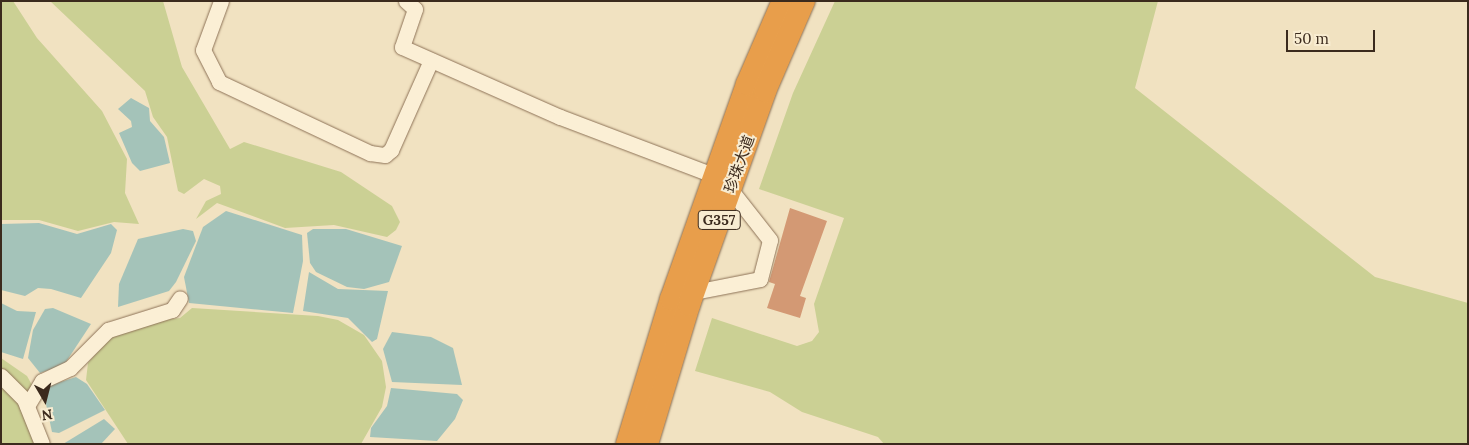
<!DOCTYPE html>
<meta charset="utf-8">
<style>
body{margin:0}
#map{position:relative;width:1469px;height:445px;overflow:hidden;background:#f1e2c1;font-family:Lora,"Noto Sans SC",serif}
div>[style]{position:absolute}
.green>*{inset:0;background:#cbd094}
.water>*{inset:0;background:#a4c3b9}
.building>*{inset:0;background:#d39974}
.roads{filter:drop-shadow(0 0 1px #8d7257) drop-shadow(0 0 1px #8d7257)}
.minor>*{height:15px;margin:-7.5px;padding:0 7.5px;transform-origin:7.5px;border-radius:7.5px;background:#fbefd5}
.highway>*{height:22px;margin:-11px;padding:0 11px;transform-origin:11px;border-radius:11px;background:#e89e4b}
span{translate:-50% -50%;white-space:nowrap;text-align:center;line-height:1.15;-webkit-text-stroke:4px #f8ecd1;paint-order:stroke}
.shield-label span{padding:1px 4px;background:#f8ecd1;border:1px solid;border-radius:4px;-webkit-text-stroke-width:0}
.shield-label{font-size:14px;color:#3b2a1d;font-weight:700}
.street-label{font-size:15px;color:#3b2a1d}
.frame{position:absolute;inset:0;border:2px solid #3b2a1d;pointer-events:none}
.north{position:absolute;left:20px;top:375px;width:50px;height:50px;-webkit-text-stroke:4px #f8ecd1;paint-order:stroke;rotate:172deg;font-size:14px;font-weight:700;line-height:20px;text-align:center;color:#3b2a1d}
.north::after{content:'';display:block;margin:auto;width:18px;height:22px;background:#3b2a1d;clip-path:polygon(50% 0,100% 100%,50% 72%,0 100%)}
.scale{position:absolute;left:1286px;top:30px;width:89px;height:22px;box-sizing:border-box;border:2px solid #3b2a1d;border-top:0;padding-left:6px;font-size:15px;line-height:18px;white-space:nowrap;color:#3b2a1d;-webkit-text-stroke:4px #f8ecd1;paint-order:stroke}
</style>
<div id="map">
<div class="green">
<div style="clip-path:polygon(1px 1px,13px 1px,37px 38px,102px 111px,127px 159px,125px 193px,139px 224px,114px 222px,78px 231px,39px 220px,1px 220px)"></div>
<div style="clip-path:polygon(50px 1px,163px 1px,182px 67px,230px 149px,244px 142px,341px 172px,392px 206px,400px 222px,396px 230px,387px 237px,334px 225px,285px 228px,217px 203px,196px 219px,206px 201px,221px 194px,220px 186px,204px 179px,184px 194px,178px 191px,167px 137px,153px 117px,145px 91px)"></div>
<div style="clip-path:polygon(835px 1px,1158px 1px,1135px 88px,1375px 277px,1468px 303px,1468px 444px,884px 444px,878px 437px,802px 412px,770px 392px,695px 371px,712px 318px,797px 346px,812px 341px,819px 332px,814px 304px,844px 218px,759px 189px,793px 93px)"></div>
<div style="clip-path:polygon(192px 308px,318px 316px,338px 320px,364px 335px,382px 361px,386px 387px,382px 407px,361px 444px,128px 444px,86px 380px,88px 363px,109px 337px,155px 321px,180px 318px)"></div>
<div style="clip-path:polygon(1px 358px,27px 376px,32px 385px,28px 397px,1px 370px)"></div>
<div style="clip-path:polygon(1px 382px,19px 401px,37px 444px,1px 444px)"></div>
</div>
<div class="water">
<div style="clip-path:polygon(131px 98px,149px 108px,150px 121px,164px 137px,170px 163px,140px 171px,132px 163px,119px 133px,132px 127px,131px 121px,118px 109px)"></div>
<div style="clip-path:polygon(226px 211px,302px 235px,303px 261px,293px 313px,189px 303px,184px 277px,203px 227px)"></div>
<div style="clip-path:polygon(39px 223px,77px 234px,111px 224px,117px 230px,111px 253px,81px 298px,51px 289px,38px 288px,25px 296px,1px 290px,1px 224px)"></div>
<div style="clip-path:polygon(183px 229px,193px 231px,196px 241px,176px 282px,169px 291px,118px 307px,119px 284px,138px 239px)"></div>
<div style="clip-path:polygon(313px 229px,346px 229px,402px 246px,389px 282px,364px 289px,347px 287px,316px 272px,310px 263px,307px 233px)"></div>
<div style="clip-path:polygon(309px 272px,338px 289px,388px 291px,377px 339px,372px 342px,348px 318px,303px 311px)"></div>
<div style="clip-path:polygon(1px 303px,17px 311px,36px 312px,23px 359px,1px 352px)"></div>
<div style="clip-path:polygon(53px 308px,91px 324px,64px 365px,40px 373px,28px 358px,33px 330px,45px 309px)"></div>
<div style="clip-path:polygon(392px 332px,431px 337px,453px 348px,462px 385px,392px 382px,383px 349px)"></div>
<div style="clip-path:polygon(76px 377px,87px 384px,105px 410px,59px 433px,52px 432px,46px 404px,48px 386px)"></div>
<div style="clip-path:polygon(391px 388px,457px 394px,463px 400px,455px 419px,437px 441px,370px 437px,371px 428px,387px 406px)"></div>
<div style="clip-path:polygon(104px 419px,115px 429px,101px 444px,63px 444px)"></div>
</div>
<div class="building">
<div style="clip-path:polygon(790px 208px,827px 221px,800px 296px,806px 298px,800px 318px,767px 308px,775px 284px,769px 282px)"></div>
</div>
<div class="roads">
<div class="minor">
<div style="left:221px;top:1px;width:52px;rotate:110.2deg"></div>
<div style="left:203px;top:50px;width:36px;rotate:63deg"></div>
<div style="left:219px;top:82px;width:167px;rotate:25.2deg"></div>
<div style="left:370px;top:153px;width:15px;rotate:8deg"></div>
<div style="left:385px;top:155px;width:8px;rotate:-40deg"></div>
<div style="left:391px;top:150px;width:98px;rotate:-66deg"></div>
<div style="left:406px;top:1px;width:12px;rotate:42deg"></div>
<div style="left:415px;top:9px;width:40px;rotate:108.9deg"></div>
<div style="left:402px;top:47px;width:173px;rotate:23.9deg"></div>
<div style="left:560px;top:117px;width:166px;rotate:20.8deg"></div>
<div style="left:694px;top:292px;width:67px;rotate:-11.1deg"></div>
<div style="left:760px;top:279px;width:40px;rotate:-75.6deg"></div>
<div style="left:770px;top:240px;width:65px;rotate:-128.1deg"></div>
<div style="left:1px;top:376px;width:33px;rotate:45deg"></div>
<div style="left:24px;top:399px;width:48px;rotate:68.2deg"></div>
<div style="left:27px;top:406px;width:29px;rotate:-59deg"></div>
<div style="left:42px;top:381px;width:31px;rotate:-25deg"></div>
<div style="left:70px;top:368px;width:54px;rotate:-45deg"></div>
<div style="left:108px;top:330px;width:67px;rotate:-17.4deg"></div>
<div style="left:172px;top:310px;width:14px;rotate:-56deg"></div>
</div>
<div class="highway">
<div style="left:627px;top:444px;width:152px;rotate:-73.1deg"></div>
<div style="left:671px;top:299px;width:228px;rotate:-70.5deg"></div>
<div style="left:747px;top:84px;width:90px;rotate:-66.6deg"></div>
<div style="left:647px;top:444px;width:145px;rotate:-73.2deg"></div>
<div style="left:689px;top:305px;width:227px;rotate:-70.4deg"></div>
<div style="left:765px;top:91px;width:98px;rotate:-66.6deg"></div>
</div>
</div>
<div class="shield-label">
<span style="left:719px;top:220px">G357</span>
</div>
<div class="street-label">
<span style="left:739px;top:164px;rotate:-70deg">珍珠大道</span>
</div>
<div class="frame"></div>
<div class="north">N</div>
<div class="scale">50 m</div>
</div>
